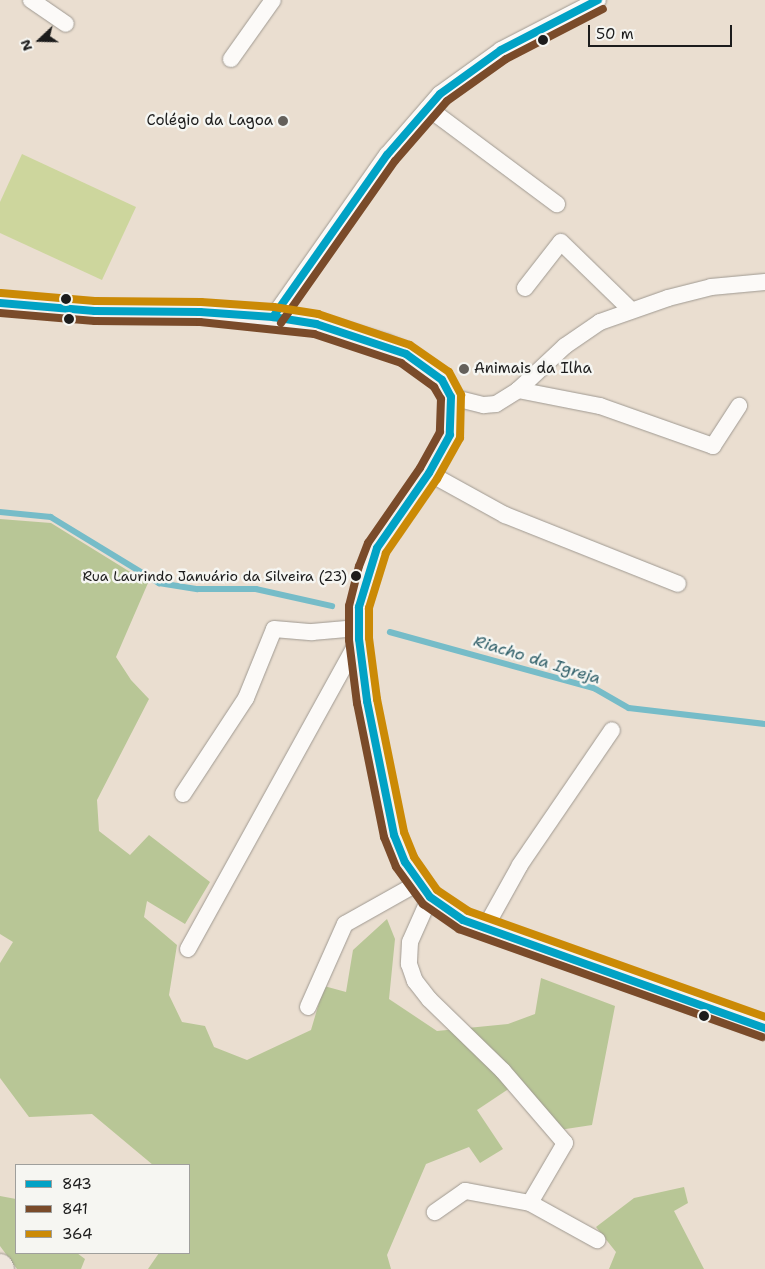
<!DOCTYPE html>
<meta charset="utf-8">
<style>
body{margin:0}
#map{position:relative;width:765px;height:1269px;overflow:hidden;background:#eaded0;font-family:"Shantell Sans",sans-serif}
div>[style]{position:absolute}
.green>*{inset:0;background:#cdd69d}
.forest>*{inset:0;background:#b8c696}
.stream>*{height:5.5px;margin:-2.75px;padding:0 2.75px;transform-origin:2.75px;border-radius:2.75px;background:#76bcc8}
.roads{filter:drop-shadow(0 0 1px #9f9991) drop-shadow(0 0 1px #9f9991)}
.street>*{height:16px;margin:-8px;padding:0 8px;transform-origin:8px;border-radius:8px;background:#fcfaf8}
.secondary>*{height:22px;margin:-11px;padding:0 11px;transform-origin:11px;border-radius:11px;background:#f6f2ee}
.primary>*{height:26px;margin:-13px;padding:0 13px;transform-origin:13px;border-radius:13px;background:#eee5dd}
.bus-1>*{height:8px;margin:-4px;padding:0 4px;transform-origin:4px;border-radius:4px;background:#01a2c5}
.bus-2>*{height:8px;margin:-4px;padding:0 4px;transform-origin:4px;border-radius:4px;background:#7a4b2a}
.bus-3>*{height:8px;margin:-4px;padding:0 4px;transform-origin:4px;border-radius:4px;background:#cb8a06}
.dots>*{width:14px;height:14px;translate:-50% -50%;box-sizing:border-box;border:2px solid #f6f6f2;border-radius:50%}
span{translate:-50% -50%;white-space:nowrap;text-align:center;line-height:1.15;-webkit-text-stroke:5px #f6f6f2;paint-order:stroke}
.bus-label{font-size:14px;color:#1c1c1c}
.right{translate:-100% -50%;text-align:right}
.poi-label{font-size:15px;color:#1c1c1c}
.left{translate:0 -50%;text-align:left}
.water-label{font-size:16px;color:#2e5e68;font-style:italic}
.legend{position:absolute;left:15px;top:1164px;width:175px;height:90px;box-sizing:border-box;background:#f6f6f2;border:1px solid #9f9f9c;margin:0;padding:6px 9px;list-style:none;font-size:15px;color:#1c1c1c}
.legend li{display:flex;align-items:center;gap:10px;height:25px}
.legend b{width:25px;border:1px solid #9f9f9c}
.north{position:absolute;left:15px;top:15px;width:50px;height:50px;-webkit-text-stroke:4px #f6f6f2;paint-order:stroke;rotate:249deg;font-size:14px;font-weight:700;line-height:20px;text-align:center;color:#1c1c1c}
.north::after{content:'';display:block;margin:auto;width:18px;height:22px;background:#1c1c1c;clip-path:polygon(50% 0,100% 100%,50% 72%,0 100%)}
.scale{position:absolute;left:588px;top:25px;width:144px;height:22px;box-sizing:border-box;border:2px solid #1c1c1c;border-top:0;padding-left:6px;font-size:15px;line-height:18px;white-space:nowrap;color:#1c1c1c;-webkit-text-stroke:4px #f6f6f2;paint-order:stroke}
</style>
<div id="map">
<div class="green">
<div style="clip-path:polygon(22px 154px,136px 207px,102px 280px,0 233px,0 202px)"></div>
</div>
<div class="forest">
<div style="clip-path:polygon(0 519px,51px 523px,148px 583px,116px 657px,131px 680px,149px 699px,97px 800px,99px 831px,130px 855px,149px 835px,210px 882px,185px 924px,147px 901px,144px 917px,177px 945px,169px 995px,182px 1022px,205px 1026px,214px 1047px,247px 1060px,311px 1030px,324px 986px,346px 992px,353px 950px,387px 919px,395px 939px,389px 999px,437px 1031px,508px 1024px,535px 1014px,541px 978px,615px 1006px,592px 1125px,546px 1132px,510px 1088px,477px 1110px,503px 1149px,480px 1163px,469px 1147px,426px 1164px,387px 1255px,391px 1269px,148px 1269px,159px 1253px,189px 1253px,189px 1165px,153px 1165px,92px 1114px,29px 1117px,0 1078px,0 963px,13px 942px,0 934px)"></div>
<div style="clip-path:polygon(684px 1187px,688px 1203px,674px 1211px,704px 1269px,609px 1269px,616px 1252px,596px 1227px,634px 1198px)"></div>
<div style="clip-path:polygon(0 1196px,16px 1199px,16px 1253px,77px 1253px,85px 1259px,81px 1269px,17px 1269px,0 1246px)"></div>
</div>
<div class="stream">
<div style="left:0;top:512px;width:51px;rotate:5.6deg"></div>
<div style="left:51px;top:517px;width:127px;rotate:31.4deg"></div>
<div style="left:159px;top:583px;width:39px;rotate:9deg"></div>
<div style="left:198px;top:589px;width:58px"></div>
<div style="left:256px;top:589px;width:78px;rotate:12.6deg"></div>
<div style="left:390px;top:632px;width:212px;rotate:15.4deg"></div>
<div style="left:594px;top:688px;width:40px;rotate:29.7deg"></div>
<div style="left:629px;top:708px;width:137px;rotate:6.7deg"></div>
</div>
<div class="roads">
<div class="street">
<div style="left:31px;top:0;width:42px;rotate:34.4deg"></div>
<div style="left:231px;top:59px;width:72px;rotate:-54.6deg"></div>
<div style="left:428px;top:108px;width:161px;rotate:36.7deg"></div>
<div style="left:525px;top:288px;width:58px;rotate:-52deg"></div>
<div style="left:561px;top:242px;width:96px;rotate:44.2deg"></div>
<div style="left:273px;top:317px;width:198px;rotate:-54.9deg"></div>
<div style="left:387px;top:155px;width:81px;rotate:-49deg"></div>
<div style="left:440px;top:94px;width:75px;rotate:-35.8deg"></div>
<div style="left:501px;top:50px;width:109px;rotate:-27.3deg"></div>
<div style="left:518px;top:390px;width:84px;rotate:11deg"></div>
<div style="left:600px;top:406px;width:120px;rotate:19.5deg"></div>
<div style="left:713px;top:446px;width:48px;rotate:-57deg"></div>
<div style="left:451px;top:397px;width:34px;rotate:14deg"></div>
<div style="left:484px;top:405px;width:12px;rotate:-5deg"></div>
<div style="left:496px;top:404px;width:26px;rotate:-32deg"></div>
<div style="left:518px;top:390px;width:64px;rotate:-43.1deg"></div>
<div style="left:565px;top:346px;width:42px;rotate:-34.4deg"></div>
<div style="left:600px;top:322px;width:72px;rotate:-19.4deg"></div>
<div style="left:668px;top:298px;width:44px;rotate:-14.3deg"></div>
<div style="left:711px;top:287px;width:54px;rotate:-5.3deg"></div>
<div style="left:429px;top:473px;width:87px;rotate:28.9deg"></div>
<div style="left:505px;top:515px;width:186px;rotate:21.7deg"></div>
<div style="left:183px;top:794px;width:115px;rotate:-56.7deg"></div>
<div style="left:246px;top:698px;width:74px;rotate:-67.9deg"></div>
<div style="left:274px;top:629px;width:38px;rotate:5deg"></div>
<div style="left:312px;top:632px;width:46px;rotate:-5deg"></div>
<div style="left:430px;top:897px;width:49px;rotate:114deg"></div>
<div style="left:410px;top:942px;width:22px;rotate:93deg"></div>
<div style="left:409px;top:964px;width:18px;rotate:71deg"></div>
<div style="left:415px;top:981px;width:23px;rotate:52deg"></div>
<div style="left:429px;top:999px;width:103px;rotate:44.2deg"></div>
<div style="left:503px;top:1071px;width:95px;rotate:49.3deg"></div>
<div style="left:565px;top:1143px;width:69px;rotate:120.3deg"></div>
<div style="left:530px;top:1203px;width:66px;rotate:-169.5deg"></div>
<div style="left:465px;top:1191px;width:37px;rotate:145deg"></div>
<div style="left:485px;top:928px;width:72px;rotate:-60.9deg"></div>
<div style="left:520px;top:865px;width:163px;rotate:-55.7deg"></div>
<div style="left:188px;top:949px;width:354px;rotate:-61.1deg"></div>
<div style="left:308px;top:1007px;width:91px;rotate:-66deg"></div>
<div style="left:345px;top:924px;width:84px;rotate:-29.3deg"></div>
<div style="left:530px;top:1203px;width:77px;rotate:28.9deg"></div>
</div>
<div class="secondary">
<div style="left:0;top:303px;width:95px;rotate:4.8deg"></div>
<div style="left:95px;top:311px;width:105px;rotate:0.5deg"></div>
<div style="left:200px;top:312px;width:73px;rotate:3.9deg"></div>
<div style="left:273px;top:317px;width:44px;rotate:9.2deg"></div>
<div style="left:316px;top:324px;width:72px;rotate:16.9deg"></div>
<div style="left:385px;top:345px;width:23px;rotate:23deg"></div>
<div style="left:406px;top:354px;width:44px;rotate:35.8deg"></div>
<div style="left:442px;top:380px;width:19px;rotate:62deg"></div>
<div style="left:451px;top:397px;width:38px;rotate:92deg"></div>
<div style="left:450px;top:435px;width:43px;rotate:118.9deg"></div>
<div style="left:429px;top:473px;width:91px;rotate:124.7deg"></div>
<div style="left:377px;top:548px;width:23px;rotate:113deg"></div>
<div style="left:368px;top:569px;width:39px;rotate:103deg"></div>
<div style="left:359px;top:607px;width:32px;rotate:90deg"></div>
<div style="left:359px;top:639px;width:63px;rotate:82.6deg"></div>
<div style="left:367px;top:701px;width:137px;rotate:78.6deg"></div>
<div style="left:394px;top:835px;width:29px;rotate:68deg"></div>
<div style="left:405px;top:862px;width:43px;rotate:54.5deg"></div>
<div style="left:430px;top:897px;width:40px;rotate:34.9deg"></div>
<div style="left:463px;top:920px;width:321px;rotate:19.7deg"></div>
</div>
<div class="primary">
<div style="left:0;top:1267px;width:2px;rotate:63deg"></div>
</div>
</div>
<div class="bus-1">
<div style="left:0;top:303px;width:95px;rotate:4.8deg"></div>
<div style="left:95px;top:311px;width:105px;rotate:0.5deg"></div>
<div style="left:200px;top:312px;width:73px;rotate:3.9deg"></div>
<div style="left:273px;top:317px;width:44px;rotate:9.2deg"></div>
<div style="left:316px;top:324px;width:95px;rotate:18.4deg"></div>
<div style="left:406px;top:354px;width:44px;rotate:35.8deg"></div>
<div style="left:442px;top:380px;width:19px;rotate:62deg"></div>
<div style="left:451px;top:397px;width:38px;rotate:92deg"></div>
<div style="left:450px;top:435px;width:43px;rotate:118.9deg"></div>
<div style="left:429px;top:473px;width:91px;rotate:124.7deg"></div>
<div style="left:377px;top:548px;width:62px;rotate:107deg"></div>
<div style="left:359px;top:607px;width:32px;rotate:90deg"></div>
<div style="left:359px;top:639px;width:63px;rotate:82.6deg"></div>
<div style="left:367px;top:701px;width:137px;rotate:78.6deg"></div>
<div style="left:394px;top:835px;width:29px;rotate:68deg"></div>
<div style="left:405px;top:862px;width:43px;rotate:54.5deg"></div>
<div style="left:430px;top:897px;width:40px;rotate:34.9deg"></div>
<div style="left:463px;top:920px;width:321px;rotate:19.7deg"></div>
<div style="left:273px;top:317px;width:198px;rotate:-54.9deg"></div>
<div style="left:387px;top:155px;width:81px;rotate:-49deg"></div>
<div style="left:440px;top:94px;width:75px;rotate:-35.8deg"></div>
<div style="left:501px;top:50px;width:109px;rotate:-27.3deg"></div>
</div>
<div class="bus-2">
<div style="left:0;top:313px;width:95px;rotate:4.8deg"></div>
<div style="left:95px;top:321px;width:105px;rotate:0.5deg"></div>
<div style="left:200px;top:322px;width:115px;rotate:6deg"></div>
<div style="left:314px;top:334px;width:92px;rotate:18.4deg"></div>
<div style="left:401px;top:363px;width:41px;rotate:36deg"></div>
<div style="left:434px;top:387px;width:14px;rotate:60deg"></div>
<div style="left:441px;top:399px;width:33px;rotate:92deg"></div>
<div style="left:440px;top:432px;width:41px;rotate:119.1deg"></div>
<div style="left:420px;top:468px;width:91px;rotate:124.7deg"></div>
<div style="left:368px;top:543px;width:25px;rotate:111deg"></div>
<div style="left:359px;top:566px;width:41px;rotate:104deg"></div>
<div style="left:349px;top:606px;width:34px;rotate:90deg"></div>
<div style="left:349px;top:640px;width:64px;rotate:82.8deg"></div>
<div style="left:357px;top:703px;width:137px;rotate:78.6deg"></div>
<div style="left:384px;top:837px;width:32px;rotate:68deg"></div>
<div style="left:396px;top:867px;width:46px;rotate:53.9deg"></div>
<div style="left:423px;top:904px;width:44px;rotate:34.8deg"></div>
<div style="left:459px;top:929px;width:322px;rotate:19.6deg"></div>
<div style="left:281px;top:323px;width:198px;rotate:-54.9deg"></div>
<div style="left:395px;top:161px;width:79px;rotate:-49.1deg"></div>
<div style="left:447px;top:101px;width:72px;rotate:-35.4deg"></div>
<div style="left:506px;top:59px;width:109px;rotate:-27.3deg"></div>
</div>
<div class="bus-3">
<div style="left:1px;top:293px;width:94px;rotate:4.9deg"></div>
<div style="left:95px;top:301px;width:106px;rotate:0.5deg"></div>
<div style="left:201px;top:302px;width:73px;rotate:3.9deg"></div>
<div style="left:274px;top:307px;width:45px;rotate:9deg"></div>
<div style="left:318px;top:314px;width:97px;rotate:18.6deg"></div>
<div style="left:410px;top:345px;width:47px;rotate:34.7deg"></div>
<div style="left:449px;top:372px;width:26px;rotate:62deg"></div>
<div style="left:461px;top:395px;width:43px;rotate:91.3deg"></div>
<div style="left:460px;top:438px;width:47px;rotate:119.3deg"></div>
<div style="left:437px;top:479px;width:90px;rotate:124.6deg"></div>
<div style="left:386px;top:553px;width:58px;rotate:107.2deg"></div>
<div style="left:369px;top:608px;width:30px;rotate:90deg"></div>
<div style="left:369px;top:638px;width:62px;rotate:82.5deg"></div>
<div style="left:377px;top:699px;width:136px;rotate:78.5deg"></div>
<div style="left:404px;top:832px;width:27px;rotate:68deg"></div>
<div style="left:414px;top:857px;width:40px;rotate:55.1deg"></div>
<div style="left:437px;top:890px;width:37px;rotate:34deg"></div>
<div style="left:468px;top:911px;width:315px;rotate:19.6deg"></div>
</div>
<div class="dots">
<div style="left:543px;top:40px;background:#1c1c1c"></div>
<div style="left:283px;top:121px;background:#64605b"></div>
<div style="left:66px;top:299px;background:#1c1c1c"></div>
<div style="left:69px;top:319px;background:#1c1c1c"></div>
<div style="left:464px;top:369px;background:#64605b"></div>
<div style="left:356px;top:576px;background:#1c1c1c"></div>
<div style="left:704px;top:1016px;background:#1c1c1c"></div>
</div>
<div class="bus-label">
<span class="right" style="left:347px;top:576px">Rua Laurindo Januário da Silveira (23)</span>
</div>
<div class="poi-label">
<span class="right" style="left:273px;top:121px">Colégio da Lagoa</span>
<span class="left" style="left:474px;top:369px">Animais da Ilha</span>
</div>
<div class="water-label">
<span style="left:537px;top:660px;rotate:17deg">Riacho da Igreja</span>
</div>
<ul class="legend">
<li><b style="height:6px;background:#01a2c5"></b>843</li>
<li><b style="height:6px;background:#7a4b2a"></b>841</li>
<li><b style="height:6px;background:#cb8a06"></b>364</li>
</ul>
<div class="north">N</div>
<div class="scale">50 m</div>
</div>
